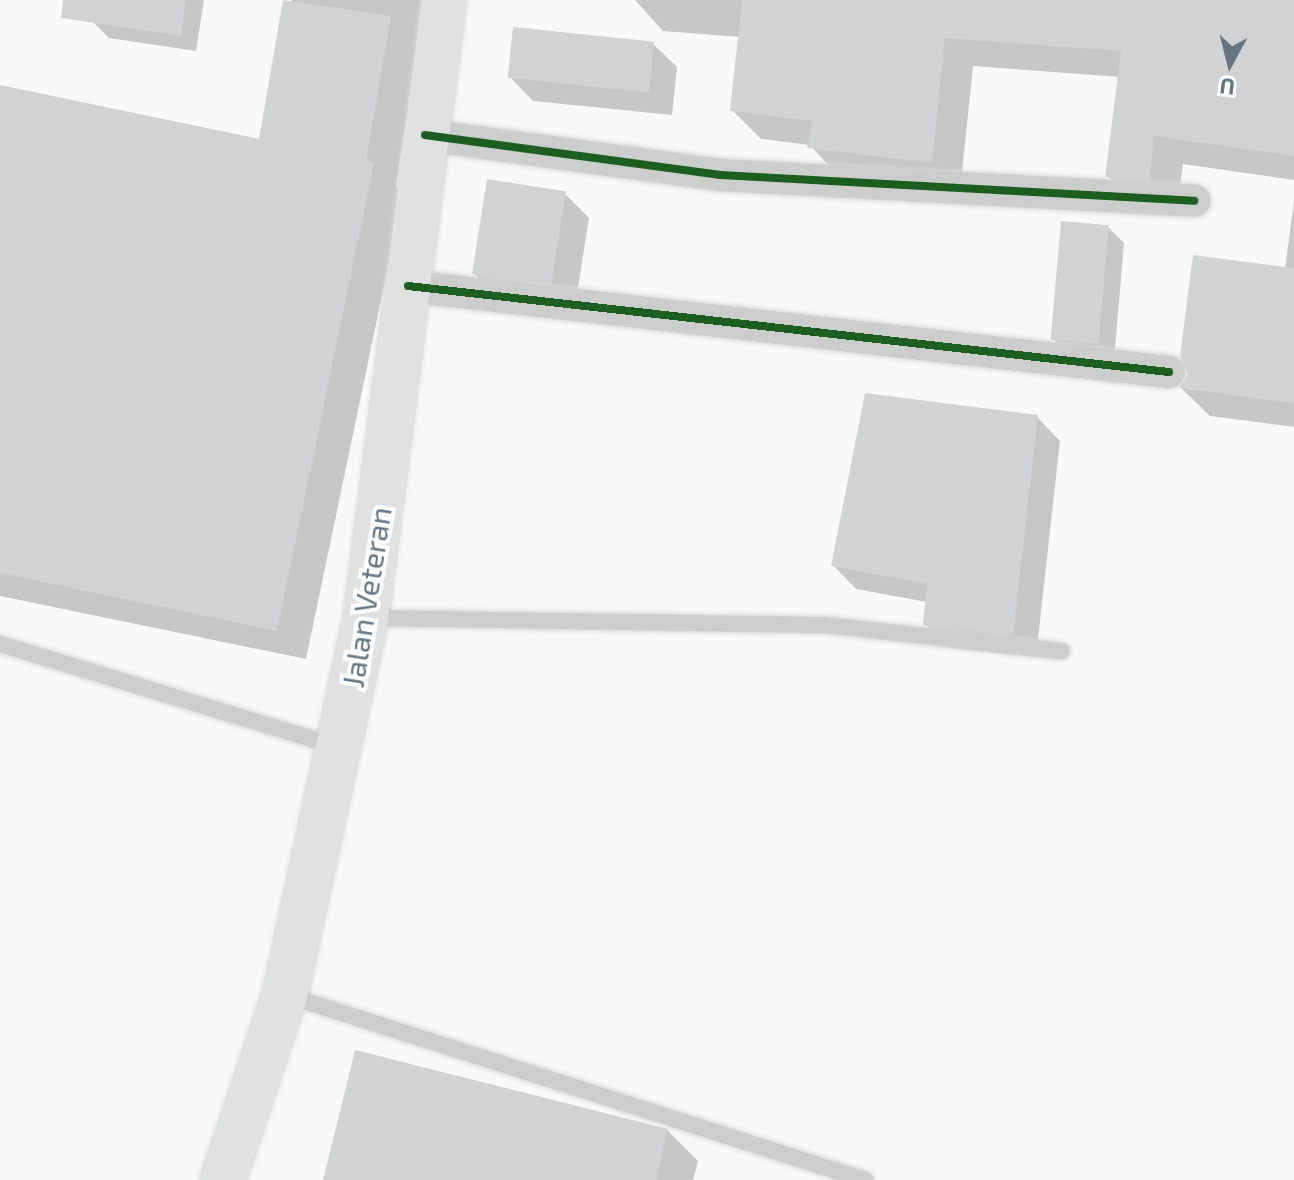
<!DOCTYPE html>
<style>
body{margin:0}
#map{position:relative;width:1294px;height:1180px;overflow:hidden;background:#f9f9f9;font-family:"Exo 2",sans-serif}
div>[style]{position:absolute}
.shadow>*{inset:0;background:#0003}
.building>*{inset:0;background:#d0d2d3;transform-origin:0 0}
.roads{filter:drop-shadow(0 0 2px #d5d6d6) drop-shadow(0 0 2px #d5d6d6)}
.service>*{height:16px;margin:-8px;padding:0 8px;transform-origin:8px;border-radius:8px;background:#cccece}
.minor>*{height:32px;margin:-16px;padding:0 16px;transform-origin:16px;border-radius:16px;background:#cccece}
.secondary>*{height:44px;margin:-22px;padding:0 22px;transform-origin:22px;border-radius:22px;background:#e0e1e1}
.cycleway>*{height:8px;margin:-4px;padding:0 4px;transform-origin:4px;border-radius:4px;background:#1b5e20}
span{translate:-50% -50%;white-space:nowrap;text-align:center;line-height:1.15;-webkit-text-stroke:8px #fff;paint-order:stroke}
.street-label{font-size:30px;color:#657682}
.north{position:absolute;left:1190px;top:24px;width:80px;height:80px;-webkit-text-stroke:6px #fff;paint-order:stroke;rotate:187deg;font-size:22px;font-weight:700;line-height:32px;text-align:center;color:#657682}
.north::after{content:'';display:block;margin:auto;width:28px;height:36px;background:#657682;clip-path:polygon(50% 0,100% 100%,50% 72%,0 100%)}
</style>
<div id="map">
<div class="shadow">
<div style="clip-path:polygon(96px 0,204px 0,196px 51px,109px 38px,93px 22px)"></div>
<div style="clip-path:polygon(424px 0,396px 187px,403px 195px,306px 659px,0 596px,0 87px,261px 142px,292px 0)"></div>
<div style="clip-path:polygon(635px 0,1294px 0,1294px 180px,1183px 164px,1177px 207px,1136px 205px,1108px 176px,1120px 77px,973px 66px,960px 191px,838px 176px,810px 145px,761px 139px,732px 110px,740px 37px,663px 31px)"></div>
<div style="clip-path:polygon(653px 44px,677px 67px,672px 115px,533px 101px,510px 77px)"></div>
<div style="clip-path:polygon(565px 194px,589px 218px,575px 306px,498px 297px,474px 273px)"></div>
<div style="clip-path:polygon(1294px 201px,1294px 427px,1210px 416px,1181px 388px,1285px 269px)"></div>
<div style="clip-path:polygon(1108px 227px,1124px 243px,1114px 360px,1069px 355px,1053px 339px)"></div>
<div style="clip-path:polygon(1037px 417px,1060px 441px,1036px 657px,949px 648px,925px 624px,927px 602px,856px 589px,833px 565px)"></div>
<div style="clip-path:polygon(667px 1130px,698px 1161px,693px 1180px,325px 1180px)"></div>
</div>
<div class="building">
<div style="clip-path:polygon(63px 0,186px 0,181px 36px,61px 18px)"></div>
<div style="clip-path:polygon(283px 0,391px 16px,366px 161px,374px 163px,277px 631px,0 573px,0 85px,259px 139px)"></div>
<div style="clip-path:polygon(742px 0,1294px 0,1294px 156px,1154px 136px,1149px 180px,1105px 177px,1121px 51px,945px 38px,932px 163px,807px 148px,812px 121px,730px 111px)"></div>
<div style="left:513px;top:27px;width:142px;height:51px;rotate:6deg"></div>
<div style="left:487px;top:179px;width:80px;height:96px;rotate:9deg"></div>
<div style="left:1061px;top:221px;width:48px;height:119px;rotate:5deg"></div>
<div style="clip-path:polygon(1193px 255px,1294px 268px,1294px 403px,1179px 388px,1188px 375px,1180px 357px)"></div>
<div style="clip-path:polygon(865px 393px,1038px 415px,1013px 635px,923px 625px,927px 584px,831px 566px)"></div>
<div style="clip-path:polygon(355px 1050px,668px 1129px,656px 1180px,323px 1180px)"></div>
</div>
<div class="roads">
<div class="service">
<div style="left:368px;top:618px;width:457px;rotate:0.9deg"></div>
<div style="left:825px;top:625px;width:238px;rotate:6.3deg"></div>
<div style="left:0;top:644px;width:350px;rotate:16.9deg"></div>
<div style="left:286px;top:995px;width:608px;rotate:17.72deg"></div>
</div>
<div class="minor">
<div style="left:425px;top:135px;width:298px;rotate:7.7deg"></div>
<div style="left:720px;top:175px;width:475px;rotate:3.1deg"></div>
<div style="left:408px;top:286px;width:766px;rotate:6.45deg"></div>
</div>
<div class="secondary">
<div style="left:223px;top:1180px;width:195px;rotate:-71.5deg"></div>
<div style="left:285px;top:995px;width:386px;rotate:-77.9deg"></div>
<div style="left:366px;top:618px;width:623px;rotate:-82.81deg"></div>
</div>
</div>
<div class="cycleway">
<div style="left:425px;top:135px;width:298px;rotate:7.7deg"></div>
<div style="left:720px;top:175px;width:475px;rotate:3.1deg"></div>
<div style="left:408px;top:286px;width:766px;rotate:6.45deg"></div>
</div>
<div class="street-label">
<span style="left:366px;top:597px;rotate:-81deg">Jalan Veteran</span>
</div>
<div class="north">U</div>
</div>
